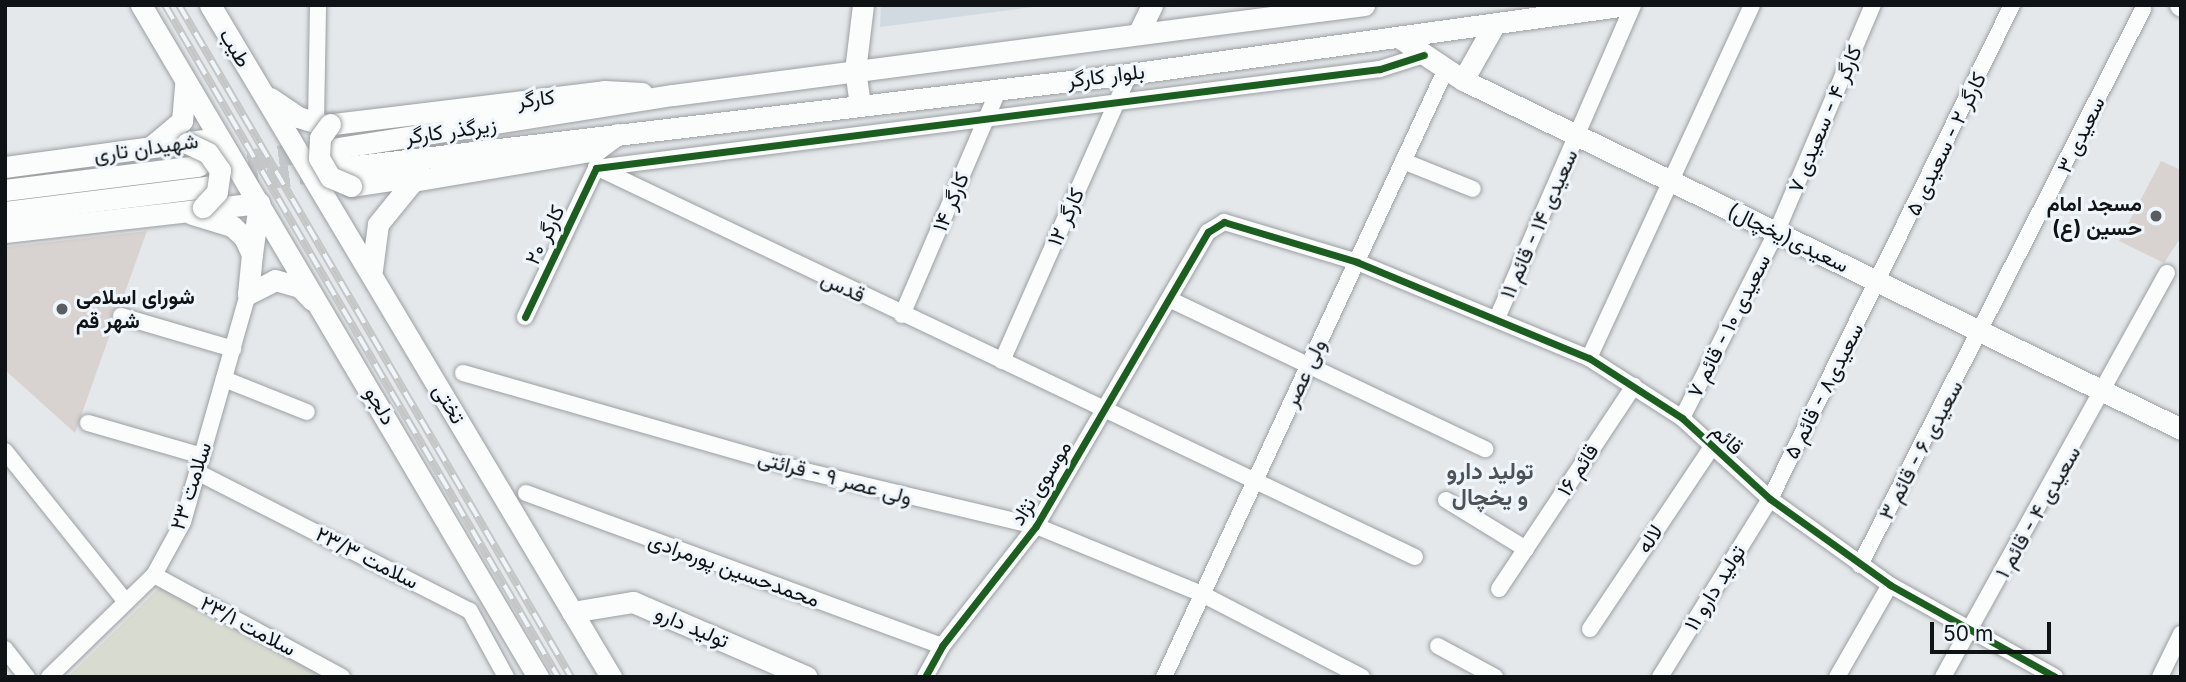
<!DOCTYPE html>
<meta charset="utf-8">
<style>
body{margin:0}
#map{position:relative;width:2186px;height:682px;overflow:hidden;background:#e4e8eb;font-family:Inter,Vazirmatn,sans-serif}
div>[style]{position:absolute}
.built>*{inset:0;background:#d2dae1}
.green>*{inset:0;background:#d7dbd0}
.building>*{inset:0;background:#d8d2d0}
.secondary-tunnel>*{height:21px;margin-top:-10.5px;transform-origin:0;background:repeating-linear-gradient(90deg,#c4c8cb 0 21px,transparent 0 31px)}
.roads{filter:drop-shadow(0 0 2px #9c9fa1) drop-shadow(0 0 2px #9c9fa1)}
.street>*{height:16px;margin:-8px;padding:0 8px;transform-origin:8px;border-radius:8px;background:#fbfcfc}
.secondary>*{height:21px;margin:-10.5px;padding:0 10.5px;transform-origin:10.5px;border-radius:10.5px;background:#fbfcfc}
.rail>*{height:8px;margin-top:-4px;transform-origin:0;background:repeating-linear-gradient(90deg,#eef5fb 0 16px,#c5c6c6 0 32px);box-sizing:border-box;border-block:2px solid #c5c6c6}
.bridges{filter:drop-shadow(0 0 2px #9c9fa1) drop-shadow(0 0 2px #9c9fa1)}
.secondary-bridge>*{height:21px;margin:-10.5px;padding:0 10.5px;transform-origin:10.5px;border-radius:10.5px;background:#fbfcfc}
.cycleway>*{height:7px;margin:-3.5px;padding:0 3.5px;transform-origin:3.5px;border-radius:3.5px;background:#1b5e20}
.dots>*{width:19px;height:19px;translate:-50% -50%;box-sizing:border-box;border:4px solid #eef5fb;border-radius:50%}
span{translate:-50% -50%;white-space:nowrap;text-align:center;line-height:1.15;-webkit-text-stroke:6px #eef5fb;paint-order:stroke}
.street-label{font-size:21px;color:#101315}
.poi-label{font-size:21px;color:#101315;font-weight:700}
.right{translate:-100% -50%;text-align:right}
.left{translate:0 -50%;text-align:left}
.neighbourhood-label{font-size:23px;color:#4d5257;font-weight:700}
.frame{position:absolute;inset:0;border:7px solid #101315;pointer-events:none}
.scale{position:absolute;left:1930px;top:622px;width:121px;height:32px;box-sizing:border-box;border:4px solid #101315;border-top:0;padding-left:9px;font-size:21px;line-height:24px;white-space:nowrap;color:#101315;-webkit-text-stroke:5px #eef5fb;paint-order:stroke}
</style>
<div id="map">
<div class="built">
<div style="clip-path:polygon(881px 5px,1048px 5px,880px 27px)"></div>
</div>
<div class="green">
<div style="clip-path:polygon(160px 587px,325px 677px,68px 677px)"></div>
</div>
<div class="building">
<div style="clip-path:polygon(2161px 161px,2181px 170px,2181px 237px,2164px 263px,2119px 241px)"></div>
<div style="clip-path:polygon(147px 231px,120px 306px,111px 312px,114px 323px,75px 433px,5px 370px,5px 247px)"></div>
</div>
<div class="secondary-tunnel">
<div style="left:217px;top:164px;width:97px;rotate:-7.7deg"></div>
<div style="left:207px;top:187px;width:121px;rotate:-8.1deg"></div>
</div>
<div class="roads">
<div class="street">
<div style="left:316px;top:122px;width:117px;rotate:-89deg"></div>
<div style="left:1403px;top:161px;width:75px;rotate:21.8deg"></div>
<div style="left:596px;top:167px;width:907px;rotate:25.46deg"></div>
<div style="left:1171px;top:300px;width:348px;rotate:25.4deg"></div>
<div style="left:902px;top:315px;width:246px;rotate:-66.8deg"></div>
<div style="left:121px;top:316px;width:117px;rotate:16.4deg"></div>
<div style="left:1498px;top:316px;width:339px;rotate:-66.5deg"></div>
<div style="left:525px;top:317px;width:165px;rotate:-64.5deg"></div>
<div style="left:596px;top:168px;width:790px;rotate:-7.2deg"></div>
<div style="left:1380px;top:69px;width:46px;rotate:-17.7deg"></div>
<div style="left:1589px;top:358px;width:389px;rotate:-65.2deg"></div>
<div style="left:1002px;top:361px;width:314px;rotate:-66.1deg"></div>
<div style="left:463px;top:373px;width:360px;rotate:16deg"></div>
<div style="left:809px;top:472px;width:233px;rotate:13.4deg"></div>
<div style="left:1036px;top:526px;width:179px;rotate:22.3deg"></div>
<div style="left:1202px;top:594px;width:180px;rotate:27.4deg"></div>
<div style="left:224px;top:379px;width:89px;rotate:21.7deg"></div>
<div style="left:1682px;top:418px;width:208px;rotate:-63.1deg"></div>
<div style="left:1776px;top:233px;width:248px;rotate:-67deg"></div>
<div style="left:88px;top:423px;width:119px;rotate:16.1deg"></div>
<div style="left:5px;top:451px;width:192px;rotate:51.3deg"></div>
<div style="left:197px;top:472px;width:306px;rotate:27deg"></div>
<div style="left:470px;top:611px;width:75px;rotate:61.4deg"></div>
<div style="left:526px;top:493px;width:443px;rotate:20.2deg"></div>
<div style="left:1446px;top:500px;width:94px;rotate:31.5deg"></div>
<div style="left:1860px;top:565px;width:624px;rotate:-63.02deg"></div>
<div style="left:154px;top:575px;width:214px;rotate:28.5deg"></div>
<div style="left:1499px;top:589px;width:244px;rotate:-56.4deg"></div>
<div style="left:1590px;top:629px;width:216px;rotate:-56.2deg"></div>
<div style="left:1438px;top:646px;width:65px;rotate:28.5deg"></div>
<div style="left:5px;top:649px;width:36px;rotate:52deg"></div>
<div style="left:49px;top:677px;width:146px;rotate:-44.2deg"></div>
<div style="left:154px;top:575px;width:60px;rotate:-61.3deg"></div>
<div style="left:183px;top:522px;width:237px;rotate:-74.1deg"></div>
<div style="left:925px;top:677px;width:35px;rotate:-61deg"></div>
<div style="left:942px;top:646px;width:152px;rotate:-51.9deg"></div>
<div style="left:1036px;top:526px;width:341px;rotate:-59.7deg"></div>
<div style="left:1208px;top:232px;width:19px;rotate:-32deg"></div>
<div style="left:1224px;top:222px;width:139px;rotate:16.7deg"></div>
<div style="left:1357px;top:262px;width:251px;rotate:22.5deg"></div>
<div style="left:1589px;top:358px;width:111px;rotate:32.8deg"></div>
<div style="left:1682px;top:418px;width:120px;rotate:42.6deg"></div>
<div style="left:1770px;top:499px;width:148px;rotate:35.6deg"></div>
<div style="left:1890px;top:585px;width:189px;rotate:29.1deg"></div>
<div style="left:1164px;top:677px;width:670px;rotate:-65.12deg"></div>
<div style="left:1660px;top:677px;width:209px;rotate:-58.3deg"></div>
<div style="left:1770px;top:499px;width:550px;rotate:-63.9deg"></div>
<div style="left:1837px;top:677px;width:106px;rotate:-60.1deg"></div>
<div style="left:1943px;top:677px;width:462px;rotate:-61deg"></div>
<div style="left:2160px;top:677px;width:48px;rotate:-64deg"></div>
</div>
<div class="secondary">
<div style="left:141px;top:5px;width:781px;rotate:59.43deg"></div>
<div style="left:210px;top:5px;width:783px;rotate:59.17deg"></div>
<div style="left:2180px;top:5px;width:1px;rotate:45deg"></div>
<div style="left:1139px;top:32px;width:30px;rotate:-64deg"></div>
<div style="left:1400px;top:38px;width:76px;rotate:33.7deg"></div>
<div style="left:1463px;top:80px;width:798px;rotate:25.92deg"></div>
<div style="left:1463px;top:80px;width:61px;rotate:-60.5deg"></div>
<div style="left:270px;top:98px;width:34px;rotate:34deg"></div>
<div style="left:298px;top:117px;width:28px;rotate:17deg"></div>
<div style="left:325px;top:125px;width:281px;rotate:-6.9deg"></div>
<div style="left:604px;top:91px;width:38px;rotate:3deg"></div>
<div style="left:860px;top:105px;width:34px;rotate:-98deg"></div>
<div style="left:855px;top:71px;width:66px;rotate:-83.1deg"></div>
<div style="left:153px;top:145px;width:38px;rotate:-40deg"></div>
<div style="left:182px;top:121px;width:38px;rotate:-85deg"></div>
<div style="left:325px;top:150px;width:352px;rotate:-9deg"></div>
<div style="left:673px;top:95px;width:697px;rotate:-7.42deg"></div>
<div style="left:5px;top:167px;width:202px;rotate:-7.7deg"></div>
<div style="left:331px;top:169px;width:804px;rotate:-6.79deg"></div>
<div style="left:1129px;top:74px;width:503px;rotate:-7.89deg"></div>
<div style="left:351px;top:186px;width:68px;rotate:-8.5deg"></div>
<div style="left:5px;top:190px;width:195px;rotate:-7.1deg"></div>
<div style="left:5px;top:212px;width:204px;rotate:-7.1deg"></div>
<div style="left:192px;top:214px;width:42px;rotate:16.7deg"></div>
<div style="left:232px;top:226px;width:16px;rotate:43deg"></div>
<div style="left:244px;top:237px;width:19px;rotate:65deg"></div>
<div style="left:252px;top:254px;width:40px;rotate:95.7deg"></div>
<div style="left:5px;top:232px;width:256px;rotate:-6.5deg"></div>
<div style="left:259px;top:203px;width:51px;rotate:97.8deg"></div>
<div style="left:372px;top:270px;width:46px;rotate:-82.6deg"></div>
<div style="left:378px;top:224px;width:55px;rotate:-50.9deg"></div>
<div style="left:413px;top:181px;width:186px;rotate:-9.6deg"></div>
<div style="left:596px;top:150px;width:27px;rotate:-36deg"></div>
<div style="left:248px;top:294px;width:30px;rotate:-27deg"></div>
<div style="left:275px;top:280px;width:26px;rotate:16deg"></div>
<div style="left:300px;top:287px;width:18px;rotate:47deg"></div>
<div style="left:572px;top:612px;width:62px;rotate:-9.3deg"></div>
<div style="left:633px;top:602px;width:189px;rotate:23.3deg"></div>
</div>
</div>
<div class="rail">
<div style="left:165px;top:5px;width:778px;rotate:59.68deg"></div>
<div style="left:179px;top:5px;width:778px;rotate:59.74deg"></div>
</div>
<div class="bridges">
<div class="secondary-bridge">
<div style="left:330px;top:124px;width:17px;rotate:126deg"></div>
<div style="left:320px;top:138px;width:20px;rotate:93deg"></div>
<div style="left:319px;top:158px;width:22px;rotate:60deg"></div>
<div style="left:330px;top:177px;width:23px;rotate:23deg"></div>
<div style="left:187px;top:143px;width:23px;rotate:25deg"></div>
<div style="left:208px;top:153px;width:21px;rotate:55deg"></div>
<div style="left:220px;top:170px;width:22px;rotate:98deg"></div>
<div style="left:217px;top:192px;width:21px;rotate:133deg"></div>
</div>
</div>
<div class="cycleway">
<div style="left:525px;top:317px;width:165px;rotate:-64.5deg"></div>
<div style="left:596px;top:168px;width:790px;rotate:-7.2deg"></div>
<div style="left:1380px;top:69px;width:46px;rotate:-17.7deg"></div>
<div style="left:925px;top:677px;width:35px;rotate:-61deg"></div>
<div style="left:942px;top:646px;width:152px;rotate:-51.9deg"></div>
<div style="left:1036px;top:526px;width:341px;rotate:-59.7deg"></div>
<div style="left:1208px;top:232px;width:19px;rotate:-32deg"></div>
<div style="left:1224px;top:222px;width:139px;rotate:16.7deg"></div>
<div style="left:1357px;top:262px;width:251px;rotate:22.5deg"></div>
<div style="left:1589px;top:358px;width:111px;rotate:32.8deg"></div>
<div style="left:1682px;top:418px;width:120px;rotate:42.6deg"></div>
<div style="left:1770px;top:499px;width:148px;rotate:35.6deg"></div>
<div style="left:1890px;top:585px;width:189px;rotate:29.1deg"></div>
</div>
<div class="dots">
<div style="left:2156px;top:216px;background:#5a5e60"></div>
<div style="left:62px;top:309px;background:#5a5e60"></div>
</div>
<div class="street-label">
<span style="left:235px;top:48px;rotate:59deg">طیب</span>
<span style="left:1106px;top:76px;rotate:-7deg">بلوار کارگر</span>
<span style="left:536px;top:99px;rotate:-7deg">کارگر</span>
<span style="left:1825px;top:119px;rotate:-67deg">کارگر ۴ - سعیدی ۷</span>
<span style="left:451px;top:131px;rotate:-8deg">زیرگذر کارگر</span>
<span style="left:2081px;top:135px;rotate:-64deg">سعیدی ۳</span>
<span style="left:1946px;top:144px;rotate:-64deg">کارگر ۲ - سعیدی ۵</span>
<span style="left:146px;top:148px;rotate:-8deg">شهیدان تاری</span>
<span style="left:951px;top:202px;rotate:-67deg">کارگر ۱۴</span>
<span style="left:1066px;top:217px;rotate:-66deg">کارگر ۱۲</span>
<span style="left:1539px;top:224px;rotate:-66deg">سعیدی ۱۴ - قائم ۱۱</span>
<span style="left:545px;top:235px;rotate:-64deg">کارگر ۲۰</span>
<span style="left:1788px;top:238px;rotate:26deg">سعیدی(یخچال)</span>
<span style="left:843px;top:287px;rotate:25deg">قدس</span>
<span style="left:1729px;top:326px;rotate:-63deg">سعیدی ۱۰ - قائم ۷</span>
<span style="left:1305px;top:373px;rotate:-65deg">ولی عصر</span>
<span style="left:1824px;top:391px;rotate:-63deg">سعیدی۸ - قائم ۵</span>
<span style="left:449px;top:404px;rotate:59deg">تختی</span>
<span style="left:380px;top:406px;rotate:60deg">دلجو</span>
<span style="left:1727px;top:439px;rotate:43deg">قائم</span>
<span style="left:1921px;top:450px;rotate:-62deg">سعیدی ۶ - قائم ۳</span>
<span style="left:1578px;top:470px;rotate:-57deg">قائم ۱۶</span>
<span style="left:835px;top:478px;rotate:15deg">ولی عصر ۹ - قرائتی</span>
<span style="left:1041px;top:483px;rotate:-58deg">موسوی نژاد</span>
<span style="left:191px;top:486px;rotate:-72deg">سلامت ۲۳</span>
<span style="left:2038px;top:512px;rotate:-60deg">سعیدی ۴ - قائم ۱</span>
<span style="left:1650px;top:539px;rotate:-56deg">لاله</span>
<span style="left:367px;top:558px;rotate:27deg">سلامت ۲۳/۳</span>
<span style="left:734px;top:570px;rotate:20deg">محمدحسین پورمرادی</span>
<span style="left:1715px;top:588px;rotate:-58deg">تولید دارو ۱۱</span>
<span style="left:248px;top:626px;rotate:28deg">سلامت ۲۳/۱</span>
<span style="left:692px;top:627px;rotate:23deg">تولید دارو</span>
</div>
<div class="poi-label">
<span class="right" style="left:2142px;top:216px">مسجد امام<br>حسین (ع)</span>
<span class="left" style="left:76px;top:309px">شورای اسلامی<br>شهر قم</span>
</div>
<div class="neighbourhood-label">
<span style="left:1490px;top:484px">تولید دارو<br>و یخچال</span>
</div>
<div class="frame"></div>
<div class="scale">50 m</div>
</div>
